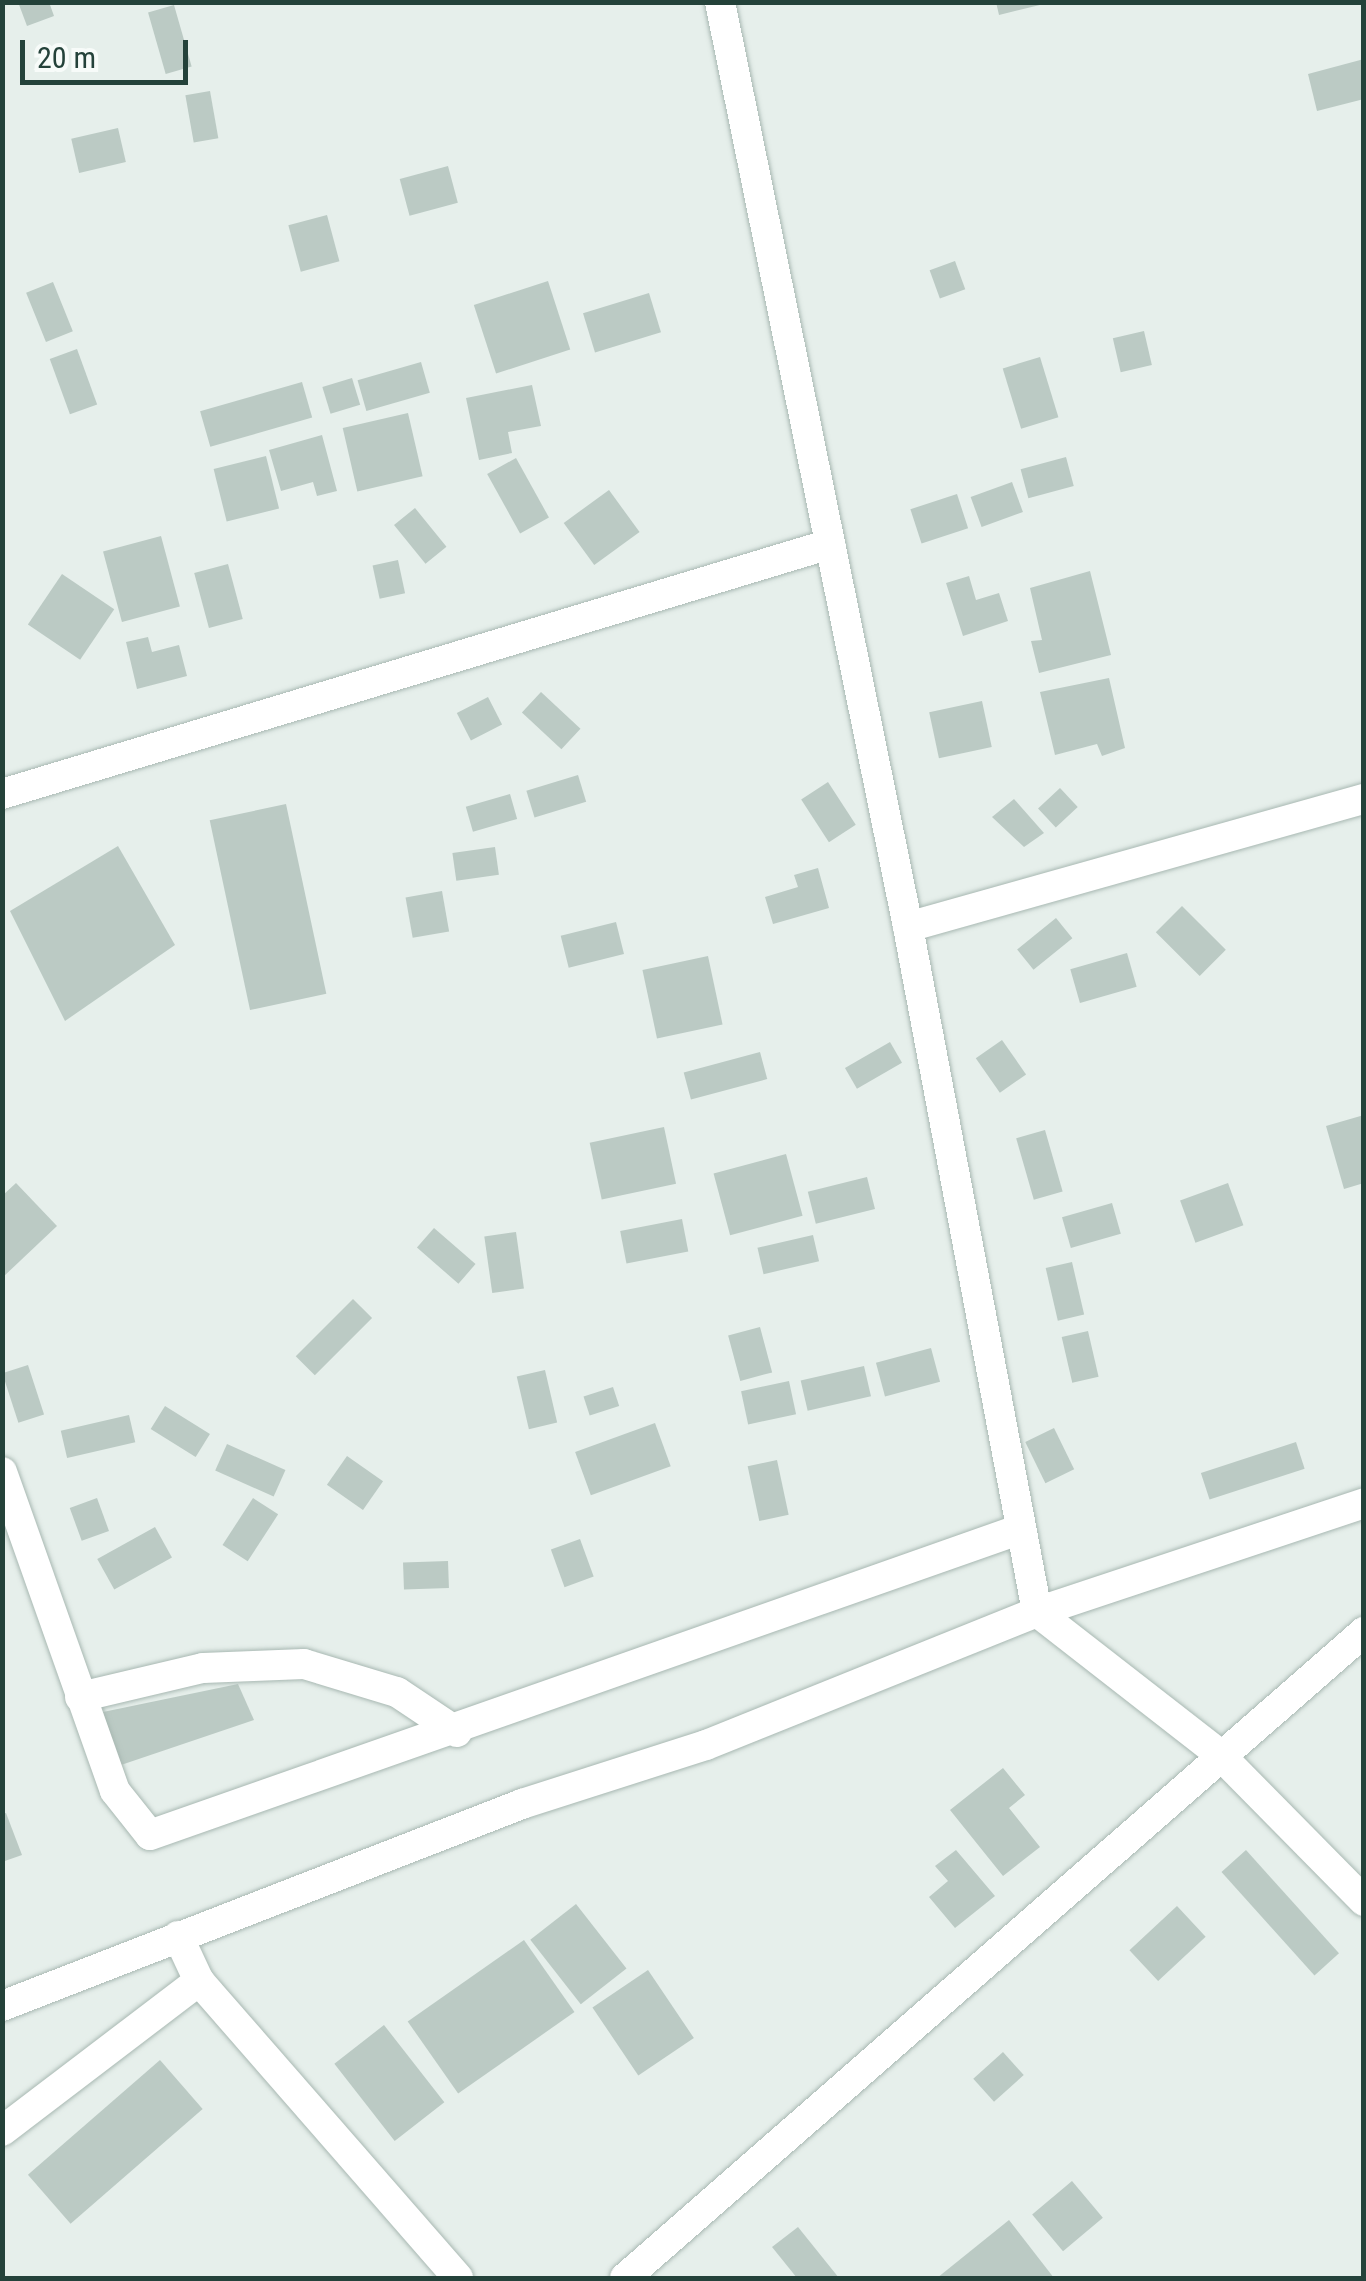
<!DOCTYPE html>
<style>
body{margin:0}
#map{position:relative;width:1366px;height:2281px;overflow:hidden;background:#e6efeb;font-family:"Roboto Condensed",sans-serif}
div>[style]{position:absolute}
.building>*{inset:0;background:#bbcac4;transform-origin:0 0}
.roads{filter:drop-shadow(0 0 2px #a8b8b2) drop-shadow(0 0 2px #a8b8b2)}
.minor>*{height:30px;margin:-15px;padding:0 15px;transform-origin:15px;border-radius:15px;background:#fff}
.tertiary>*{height:30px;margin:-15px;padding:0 15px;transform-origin:15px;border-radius:15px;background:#fff}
span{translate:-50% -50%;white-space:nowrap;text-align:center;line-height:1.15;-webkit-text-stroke:8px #f7fbf9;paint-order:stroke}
.frame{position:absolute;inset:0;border:5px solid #24423a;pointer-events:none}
.scale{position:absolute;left:20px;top:40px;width:168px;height:45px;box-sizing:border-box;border:5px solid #24423a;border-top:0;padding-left:12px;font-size:30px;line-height:35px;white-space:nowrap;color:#24423a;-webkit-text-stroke:8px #f7fbf9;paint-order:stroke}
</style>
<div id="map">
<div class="building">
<div style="clip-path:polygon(18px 2px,49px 2px,54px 16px,27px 26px)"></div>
<div style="clip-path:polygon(996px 2px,1044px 2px,1044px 4px,999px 15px)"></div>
<div style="left:174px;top:5px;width:64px;height:27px;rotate:74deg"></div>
<div style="clip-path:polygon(1364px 59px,1364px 99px,1317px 111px,1308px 74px)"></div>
<div style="left:210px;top:91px;width:48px;height:25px;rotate:80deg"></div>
<div style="left:118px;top:128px;width:35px;height:48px;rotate:77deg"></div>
<div style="left:448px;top:166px;width:38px;height:50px;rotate:75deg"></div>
<div style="left:327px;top:215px;width:48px;height:40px;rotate:75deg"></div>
<div style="left:955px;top:261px;width:30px;height:27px;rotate:70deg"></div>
<div style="left:548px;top:281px;width:72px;height:78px;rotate:72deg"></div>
<div style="left:53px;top:282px;width:53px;height:29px;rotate:68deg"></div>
<div style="left:649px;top:293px;width:41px;height:69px;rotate:73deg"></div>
<div style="left:1144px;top:331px;width:35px;height:32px;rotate:77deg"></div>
<div style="left:77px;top:349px;width:59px;height:29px;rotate:70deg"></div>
<div style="left:1040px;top:357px;width:63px;height:39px;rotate:73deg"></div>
<div style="left:421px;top:362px;width:32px;height:66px;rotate:74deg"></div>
<div style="left:352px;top:378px;width:28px;height:31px;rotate:73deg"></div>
<div style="left:302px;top:382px;width:37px;height:106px;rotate:74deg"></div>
<div style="clip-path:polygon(532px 385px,541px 426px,508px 432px,512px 453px,479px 460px,466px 398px)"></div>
<div style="left:408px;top:413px;width:65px;height:67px;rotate:77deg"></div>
<div style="clip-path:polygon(322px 435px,337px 491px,317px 496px,313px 482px,281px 491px,269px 450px)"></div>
<div style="left:266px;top:456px;width:54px;height:54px;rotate:76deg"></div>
<div style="left:1066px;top:457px;width:30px;height:47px;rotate:75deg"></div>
<div style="left:516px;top:458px;width:68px;height:33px;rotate:61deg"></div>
<div style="left:1012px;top:482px;width:32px;height:44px;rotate:70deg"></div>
<div style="left:609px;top:490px;width:52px;height:56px;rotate:54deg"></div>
<div style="left:957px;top:494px;width:36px;height:49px;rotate:72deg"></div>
<div style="left:415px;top:508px;width:50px;height:27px;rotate:51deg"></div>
<div style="left:161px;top:536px;width:73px;height:60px;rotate:75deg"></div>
<div style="left:398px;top:560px;width:34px;height:26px;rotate:78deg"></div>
<div style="left:228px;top:564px;width:57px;height:35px;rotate:75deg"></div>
<div style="clip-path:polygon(1090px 571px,1111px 655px,1039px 673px,1031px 641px,1042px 640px,1030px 588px)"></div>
<div style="left:62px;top:574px;width:63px;height:61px;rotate:34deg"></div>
<div style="clip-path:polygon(969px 576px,976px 600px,999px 593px,1008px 621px,963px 636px,946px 583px)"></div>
<div style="clip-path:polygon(148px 637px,152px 652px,179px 645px,187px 676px,137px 689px,126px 642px)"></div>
<div style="clip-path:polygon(1109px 678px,1125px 748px,1102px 756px,1097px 744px,1055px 755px,1040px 692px)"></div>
<div style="left:541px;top:692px;width:54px;height:28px;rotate:43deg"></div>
<div style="left:488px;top:697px;width:31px;height:35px;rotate:63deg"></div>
<div style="left:982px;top:701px;width:47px;height:54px;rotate:78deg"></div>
<div style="left:578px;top:775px;width:28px;height:54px;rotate:73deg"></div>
<div style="left:828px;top:782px;width:51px;height:32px;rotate:57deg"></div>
<div style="left:1060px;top:788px;width:26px;height:30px;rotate:47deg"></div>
<div style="left:510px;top:794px;width:26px;height:46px;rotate:74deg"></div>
<div style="clip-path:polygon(1014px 799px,1044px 833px,1024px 847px,992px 817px)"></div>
<div style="left:286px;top:804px;width:194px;height:78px;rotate:78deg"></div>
<div style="clip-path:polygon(118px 846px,175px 945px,65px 1021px,10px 911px)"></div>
<div style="left:495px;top:847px;width:28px;height:43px;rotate:82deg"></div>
<div style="clip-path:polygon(818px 868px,829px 908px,773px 924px,765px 897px,798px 887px,794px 875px)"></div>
<div style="left:442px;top:891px;width:41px;height:37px;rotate:80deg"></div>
<div style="left:1182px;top:906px;width:62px;height:37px;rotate:45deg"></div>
<div style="left:1056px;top:918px;width:26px;height:50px;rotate:51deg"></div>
<div style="left:616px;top:922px;width:33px;height:57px;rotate:76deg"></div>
<div style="left:1127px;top:953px;width:35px;height:59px;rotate:74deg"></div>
<div style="left:708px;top:956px;width:70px;height:67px;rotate:78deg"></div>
<div style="left:1002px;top:1040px;width:42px;height:32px;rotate:55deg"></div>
<div style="left:890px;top:1042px;width:24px;height:52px;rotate:60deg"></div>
<div style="left:760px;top:1052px;width:28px;height:79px;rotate:75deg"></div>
<div style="clip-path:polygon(1364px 1115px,1364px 1183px,1344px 1189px,1326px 1126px)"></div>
<div style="left:664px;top:1127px;width:58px;height:76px;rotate:78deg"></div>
<div style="left:1045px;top:1130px;width:64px;height:30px;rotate:74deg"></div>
<div style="left:786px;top:1154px;width:64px;height:75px;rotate:75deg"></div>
<div style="left:867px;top:1177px;width:33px;height:61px;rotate:76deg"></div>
<div style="clip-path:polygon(16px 1183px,57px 1226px,2px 1278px,2px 1196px)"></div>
<div style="left:1228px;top:1183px;width:45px;height:51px;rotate:70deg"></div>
<div style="left:1112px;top:1203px;width:32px;height:52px;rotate:74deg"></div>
<div style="left:682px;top:1219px;width:33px;height:63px;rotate:79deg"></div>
<div style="left:434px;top:1228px;width:55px;height:26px;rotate:41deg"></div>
<div style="left:516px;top:1232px;width:57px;height:32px;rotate:82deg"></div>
<div style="left:813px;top:1235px;width:27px;height:57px;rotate:77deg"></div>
<div style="left:1072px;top:1262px;width:54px;height:27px;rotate:77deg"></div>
<div style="left:353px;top:1299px;width:27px;height:81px;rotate:45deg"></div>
<div style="left:760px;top:1327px;width:47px;height:33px;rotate:75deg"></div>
<div style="left:1088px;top:1331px;width:47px;height:27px;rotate:77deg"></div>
<div style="left:931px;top:1348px;width:35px;height:57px;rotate:75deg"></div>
<div style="left:28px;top:1365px;width:52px;height:27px;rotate:72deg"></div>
<div style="left:864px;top:1366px;width:31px;height:65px;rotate:77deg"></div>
<div style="left:545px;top:1370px;width:54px;height:29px;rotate:77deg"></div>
<div style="left:789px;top:1381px;width:34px;height:49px;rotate:78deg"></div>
<div style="left:613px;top:1387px;width:20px;height:31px;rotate:72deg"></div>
<div style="left:165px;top:1406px;width:53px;height:27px;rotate:32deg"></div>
<div style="left:129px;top:1415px;width:28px;height:70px;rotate:77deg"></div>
<div style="left:655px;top:1423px;width:46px;height:85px;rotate:70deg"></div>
<div style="left:1054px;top:1428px;width:46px;height:32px;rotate:64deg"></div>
<div style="left:1296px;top:1442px;width:28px;height:100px;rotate:72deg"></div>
<div style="left:227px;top:1444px;width:64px;height:29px;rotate:24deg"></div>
<div style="left:347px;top:1456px;width:44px;height:35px;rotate:35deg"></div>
<div style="left:777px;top:1460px;width:56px;height:30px;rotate:78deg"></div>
<div style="left:97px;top:1498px;width:35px;height:29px;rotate:70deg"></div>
<div style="left:253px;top:1498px;width:30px;height:56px;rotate:33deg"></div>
<div style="left:155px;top:1527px;width:35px;height:66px;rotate:61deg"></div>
<div style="left:580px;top:1539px;width:40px;height:31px;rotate:70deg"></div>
<div style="left:448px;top:1561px;width:27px;height:45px;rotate:88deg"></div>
<div style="clip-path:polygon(238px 1684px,254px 1720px,118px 1766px,103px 1712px)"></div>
<div style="clip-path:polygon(1003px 1768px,1025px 1795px,1009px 1808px,1040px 1847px,1003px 1876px,950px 1810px)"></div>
<div style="clip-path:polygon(6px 1813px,22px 1855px,2px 1862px,2px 1814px)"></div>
<div style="clip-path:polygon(956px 1850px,995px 1896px,955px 1928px,929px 1897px,948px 1881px,935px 1866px)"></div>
<div style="left:1246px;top:1850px;width:139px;height:33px;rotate:48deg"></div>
<div style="left:576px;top:1904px;width:82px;height:58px;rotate:52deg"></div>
<div style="left:1177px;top:1906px;width:42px;height:65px;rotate:47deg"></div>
<div style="left:524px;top:1940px;width:88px;height:142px;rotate:55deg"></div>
<div style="left:648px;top:1970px;width:82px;height:67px;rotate:56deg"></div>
<div style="left:384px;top:2025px;width:98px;height:63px;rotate:52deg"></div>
<div style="left:1003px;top:2052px;width:31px;height:40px;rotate:48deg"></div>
<div style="left:160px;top:2060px;width:65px;height:175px;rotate:49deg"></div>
<div style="left:1072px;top:2181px;width:48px;height:52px;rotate:50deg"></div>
<div style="clip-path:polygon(1009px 2220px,1054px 2278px,937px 2278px)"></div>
<div style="clip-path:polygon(798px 2227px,839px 2278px,797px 2278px,772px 2247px)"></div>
</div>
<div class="roads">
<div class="minor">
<div style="left:720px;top:2px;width:944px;rotate:78.51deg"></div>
<div style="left:908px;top:927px;width:697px;rotate:79.33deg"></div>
<div style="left:1037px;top:1612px;width:229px;rotate:37.9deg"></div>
<div style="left:1218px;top:1753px;width:208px;rotate:45.4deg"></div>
<div style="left:2px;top:794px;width:865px;rotate:-16.8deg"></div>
<div style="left:908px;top:927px;width:474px;rotate:-15.7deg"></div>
<div style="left:2px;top:1472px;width:338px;rotate:70.5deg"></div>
<div style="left:115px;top:1791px;width:56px;rotate:51.5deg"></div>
<div style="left:150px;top:1835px;width:923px;rotate:-19.36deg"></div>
<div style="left:80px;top:1697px;width:126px;rotate:-13.3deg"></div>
<div style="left:203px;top:1668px;width:101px;rotate:-2.3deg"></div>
<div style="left:304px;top:1664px;width:97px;rotate:16.8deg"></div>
<div style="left:397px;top:1692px;width:72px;rotate:33.7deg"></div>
<div style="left:178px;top:1936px;width:50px;rotate:65deg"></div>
<div style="left:199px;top:1981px;width:394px;rotate:48.9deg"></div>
<div style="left:2px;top:2131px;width:248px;rotate:-37.3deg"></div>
<div style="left:625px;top:2278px;width:982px;rotate:-41.16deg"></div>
</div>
<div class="tertiary">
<div style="left:2px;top:2006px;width:558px;rotate:-21.23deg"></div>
<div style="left:522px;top:1804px;width:193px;rotate:-17.8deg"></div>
<div style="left:706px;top:1745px;width:357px;rotate:-21.9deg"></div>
<div style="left:1037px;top:1612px;width:345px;rotate:-18.4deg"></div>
</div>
</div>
<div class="frame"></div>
<div class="scale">20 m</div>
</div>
